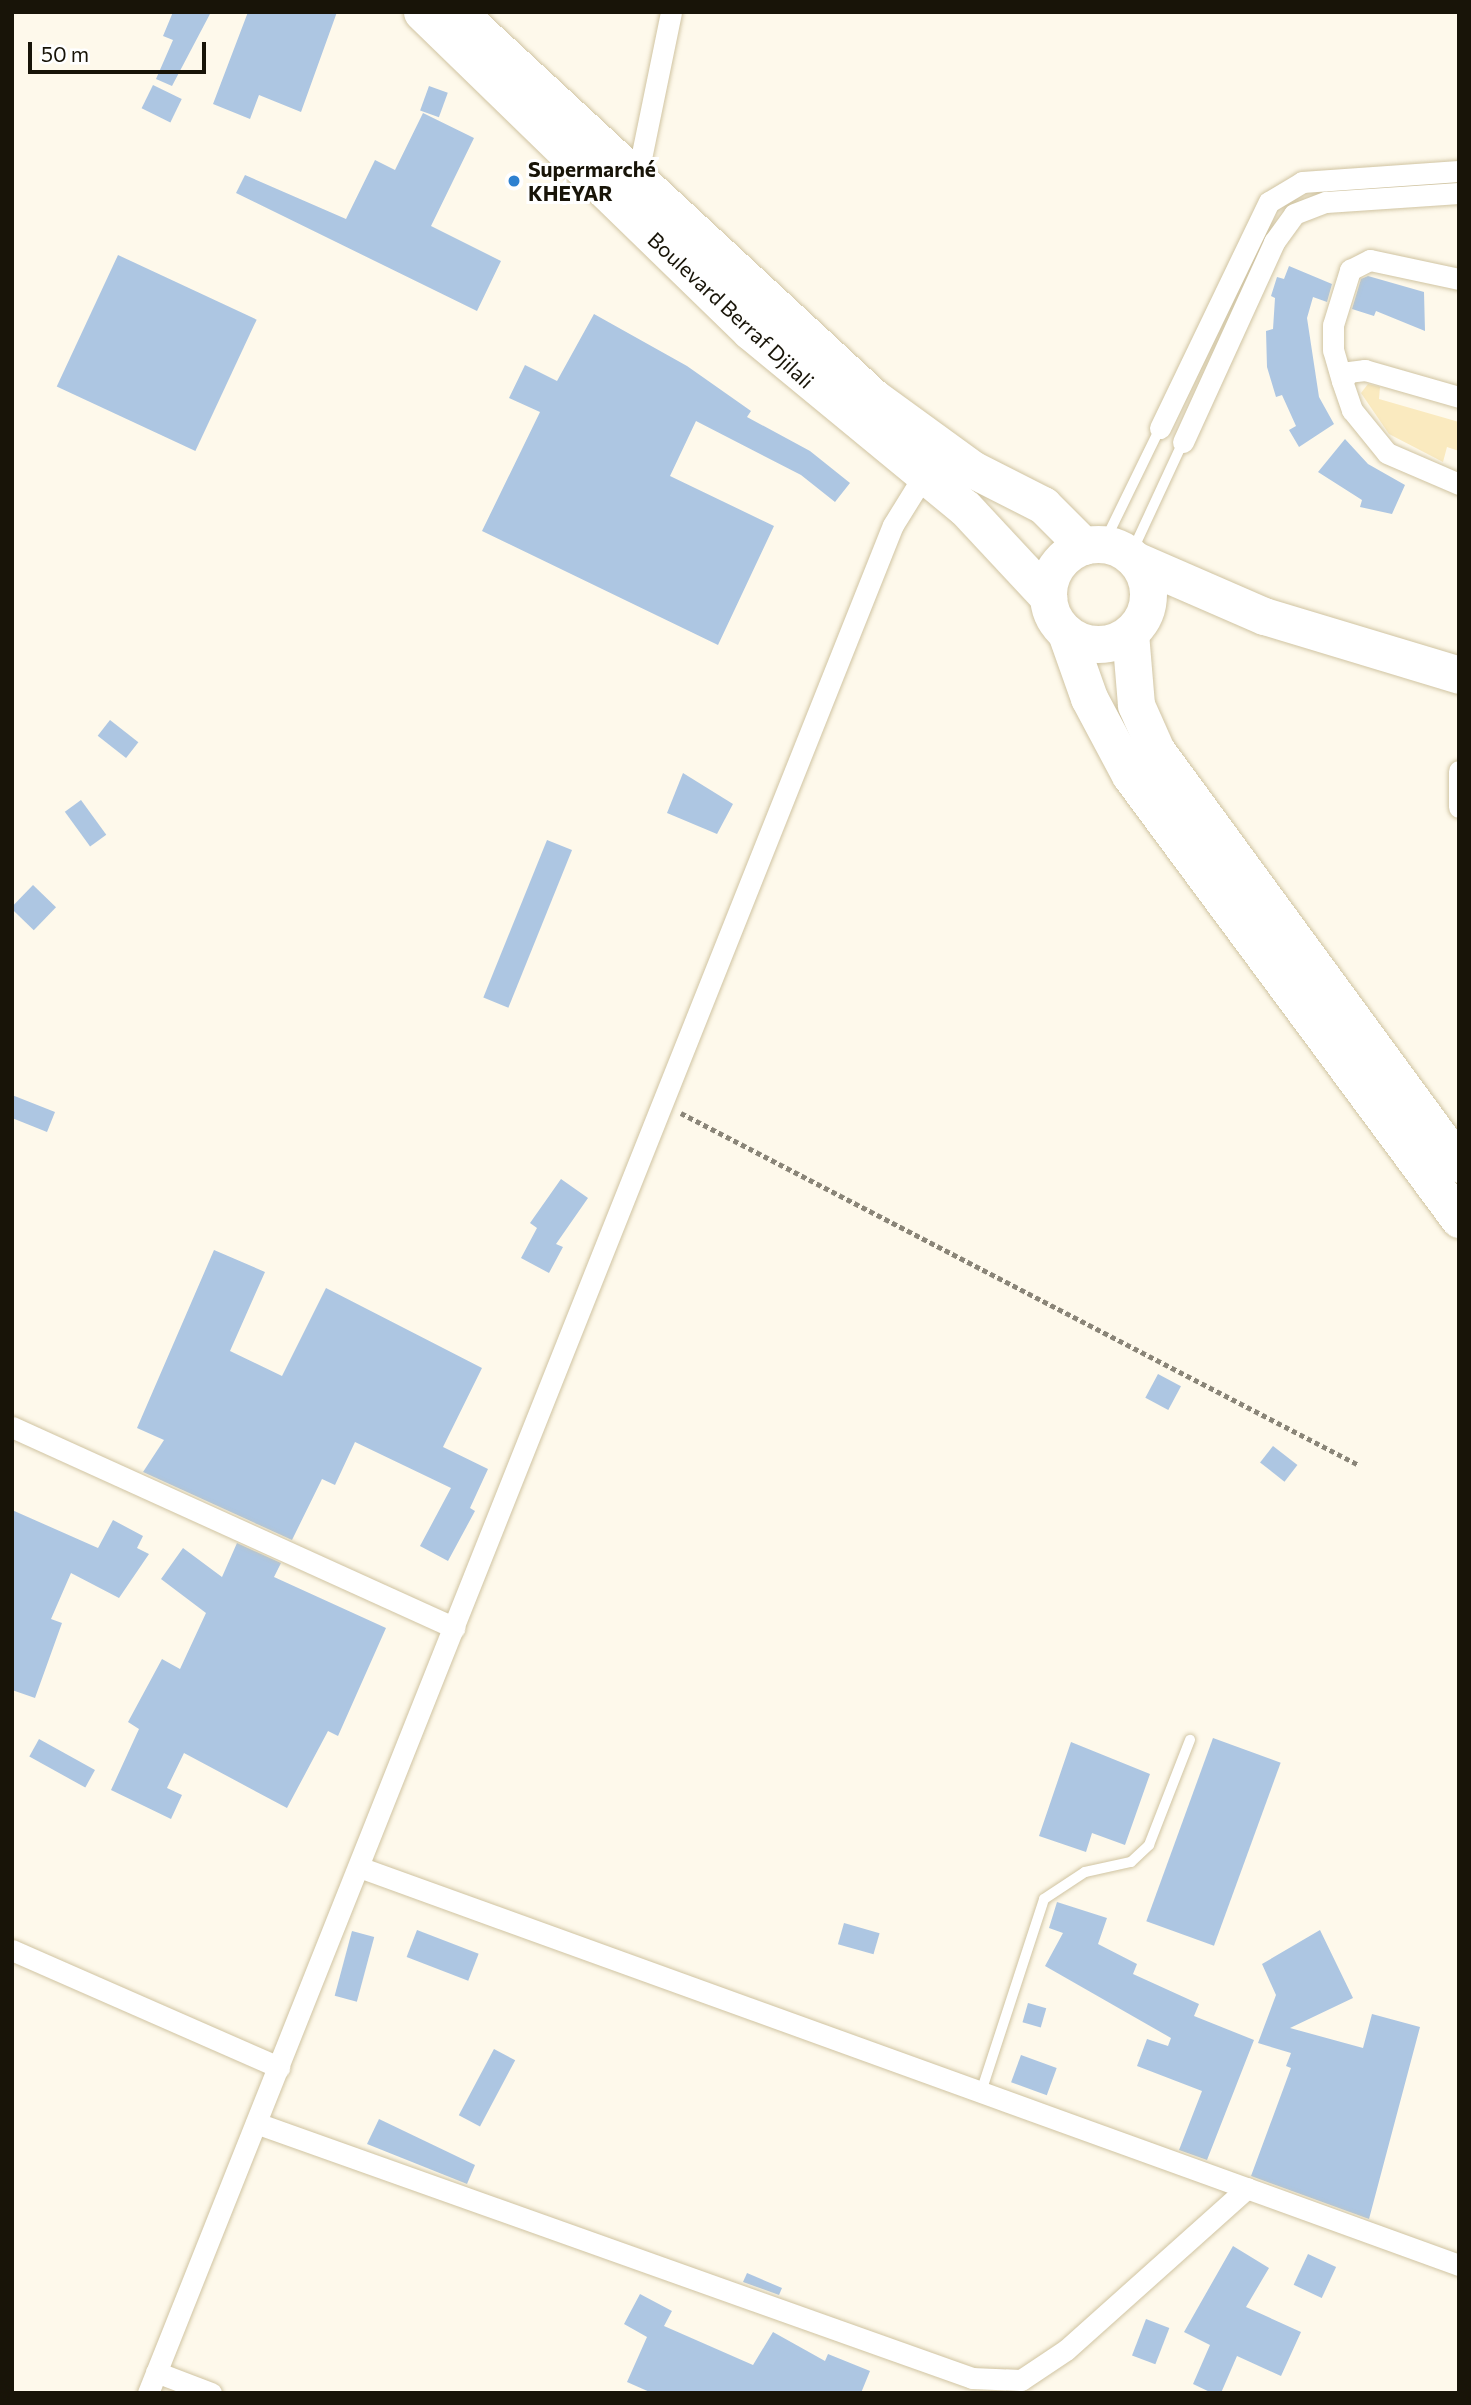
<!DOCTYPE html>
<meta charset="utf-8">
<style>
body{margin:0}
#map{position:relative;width:1471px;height:2405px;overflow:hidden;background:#fef9eb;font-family:Commissioner,sans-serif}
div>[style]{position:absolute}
.green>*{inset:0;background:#faeabf}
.building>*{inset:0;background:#adc6e2;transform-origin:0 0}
.path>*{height:4.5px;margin-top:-2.25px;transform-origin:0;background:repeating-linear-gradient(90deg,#8a8578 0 5px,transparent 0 8.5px)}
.roads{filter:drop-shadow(0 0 2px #d0c4a2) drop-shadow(0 0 2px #d0c4a2)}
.service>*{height:10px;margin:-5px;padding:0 5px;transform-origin:5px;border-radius:5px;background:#fff}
.minor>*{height:21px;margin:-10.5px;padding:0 10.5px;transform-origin:10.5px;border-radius:10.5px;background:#fff}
.trunk>*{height:37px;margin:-18.5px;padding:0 18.5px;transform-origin:18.5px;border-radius:18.5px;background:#fff}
.trunk>.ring{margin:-18.5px;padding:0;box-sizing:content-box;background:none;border:37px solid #fff;border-radius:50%}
.dots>*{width:19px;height:19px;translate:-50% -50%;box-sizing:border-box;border:4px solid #fff;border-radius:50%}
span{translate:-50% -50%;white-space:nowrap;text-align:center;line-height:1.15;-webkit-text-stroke:6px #fff;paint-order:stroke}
.poi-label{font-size:21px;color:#181408;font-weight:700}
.left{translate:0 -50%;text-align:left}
.street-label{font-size:21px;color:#181408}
.frame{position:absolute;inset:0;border:14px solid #181408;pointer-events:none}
.scale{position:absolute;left:28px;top:42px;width:178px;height:32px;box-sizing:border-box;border:4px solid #181408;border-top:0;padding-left:9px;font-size:21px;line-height:24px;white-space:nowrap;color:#181408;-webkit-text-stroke:5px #fff;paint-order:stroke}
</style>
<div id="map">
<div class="green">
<div style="clip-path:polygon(1368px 384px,1380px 387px,1379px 399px,1459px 422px,1459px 451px,1447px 447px,1443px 462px,1389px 434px,1361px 393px)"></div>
</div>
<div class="building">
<div style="clip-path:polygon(173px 12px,211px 12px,172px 86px,156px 79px,173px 40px,163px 36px)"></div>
<div style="clip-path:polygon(248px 12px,337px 12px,301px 112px,259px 95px,250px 119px,213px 104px)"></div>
<div style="left:153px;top:85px;width:32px;height:26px;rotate:26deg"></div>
<div style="left:429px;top:86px;width:20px;height:26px;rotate:20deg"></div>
<div style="clip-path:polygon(423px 113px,474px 138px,431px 226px,501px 261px,477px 311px,236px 193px,245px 175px,346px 219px,375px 160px,395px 170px)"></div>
<div style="left:118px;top:255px;width:153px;height:145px;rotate:25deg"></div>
<div style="clip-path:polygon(1289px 266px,1332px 284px,1327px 302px,1313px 297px,1307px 318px,1319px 397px,1334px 424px,1299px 447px,1289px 430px,1296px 426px,1282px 395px,1276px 397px,1267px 367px,1266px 331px,1273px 329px,1275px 298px,1271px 296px,1277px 277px,1284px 279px)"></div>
<div style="clip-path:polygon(1368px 276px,1424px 292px,1425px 331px,1376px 311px,1374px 316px,1352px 309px,1361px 279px)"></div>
<div style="clip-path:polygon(594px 314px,687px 366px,751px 411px,747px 417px,810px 451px,850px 483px,835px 502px,801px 475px,696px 421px,670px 476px,774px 526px,718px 645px,482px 531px,540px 412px,509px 398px,525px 365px,557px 381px)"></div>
<div style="clip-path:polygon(1345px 439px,1368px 464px,1405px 485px,1392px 514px,1360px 507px,1362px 500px,1318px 472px)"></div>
<div style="left:110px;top:720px;width:36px;height:20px;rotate:38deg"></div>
<div style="clip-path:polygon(683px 773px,733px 804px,717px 834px,667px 813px)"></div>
<div style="left:81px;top:800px;width:43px;height:20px;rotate:54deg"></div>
<div style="left:547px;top:840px;width:27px;height:170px;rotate:22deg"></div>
<div style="left:33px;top:885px;width:32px;height:32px;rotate:44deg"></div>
<div style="clip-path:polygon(12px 1095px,55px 1112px,47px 1132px,12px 1118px)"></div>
<div style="clip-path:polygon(561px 1179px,588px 1198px,556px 1244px,563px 1247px,549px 1273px,521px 1258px,537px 1228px,530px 1223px)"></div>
<div style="clip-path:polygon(214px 1250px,265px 1272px,230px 1351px,282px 1376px,326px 1288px,482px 1368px,443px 1447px,488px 1469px,470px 1508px,475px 1511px,448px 1561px,420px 1546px,451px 1488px,355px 1442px,335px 1485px,322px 1479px,292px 1540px,143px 1472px,164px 1440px,137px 1428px)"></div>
<div style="left:1158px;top:1374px;width:26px;height:27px;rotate:28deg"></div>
<div style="left:1273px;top:1446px;width:31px;height:21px;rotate:38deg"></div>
<div style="clip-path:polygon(12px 1510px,98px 1548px,113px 1520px,143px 1536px,137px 1548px,149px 1554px,119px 1598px,71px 1573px,51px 1619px,62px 1623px,35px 1698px,12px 1690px)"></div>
<div style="clip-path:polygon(237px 1543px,281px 1563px,274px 1577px,386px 1628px,338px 1736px,328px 1731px,287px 1808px,184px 1753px,167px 1788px,182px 1795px,171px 1819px,111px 1790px,139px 1729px,128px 1722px,162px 1659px,180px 1669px,206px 1613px,161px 1579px,183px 1548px,222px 1577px)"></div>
<div style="left:1213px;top:1738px;width:72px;height:195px;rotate:20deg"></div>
<div style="left:39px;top:1739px;width:64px;height:20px;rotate:29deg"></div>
<div style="clip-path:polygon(1071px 1742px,1150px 1774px,1125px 1845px,1092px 1833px,1086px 1852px,1039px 1836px)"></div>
<div style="clip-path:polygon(1057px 1902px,1107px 1918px,1098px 1944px,1137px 1964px,1133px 1974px,1199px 2004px,1194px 2016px,1254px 2040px,1207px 2160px,1179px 2150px,1202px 2091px,1137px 2066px,1147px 2039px,1168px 2046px,1171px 2038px,1045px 1966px,1063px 1933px,1049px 1928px)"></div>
<div style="left:844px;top:1923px;width:37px;height:22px;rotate:16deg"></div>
<div style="left:417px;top:1930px;width:66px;height:29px;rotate:21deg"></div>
<div style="clip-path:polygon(1320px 1930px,1353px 1998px,1290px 2028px,1363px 2048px,1372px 2014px,1420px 2027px,1369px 2219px,1251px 2176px,1291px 2068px,1286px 2066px,1291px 2053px,1258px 2043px,1276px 1995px,1262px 1964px)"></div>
<div style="left:352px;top:1931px;width:23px;height:67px;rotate:15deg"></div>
<div style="left:1028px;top:2003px;width:19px;height:20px;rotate:16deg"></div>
<div style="left:494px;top:2049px;width:24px;height:75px;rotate:28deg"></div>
<div style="left:1021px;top:2055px;width:38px;height:29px;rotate:20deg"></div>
<div style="clip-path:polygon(379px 2119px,475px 2165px,467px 2184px,367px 2144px)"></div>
<div style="clip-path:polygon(1233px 2246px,1269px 2268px,1246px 2307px,1301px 2332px,1281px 2376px,1237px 2356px,1221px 2393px,1212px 2393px,1193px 2384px,1210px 2345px,1184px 2332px)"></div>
<div style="left:1308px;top:2254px;width:31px;height:34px;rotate:25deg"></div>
<div style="clip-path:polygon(747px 2273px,782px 2288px,779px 2295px,743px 2282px)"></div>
<div style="clip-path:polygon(640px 2294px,672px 2311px,664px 2326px,753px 2365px,773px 2332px,825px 2361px,828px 2354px,870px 2371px,861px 2393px,652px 2393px,627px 2382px,647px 2337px,624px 2324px)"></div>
<div style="left:1146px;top:2319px;width:25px;height:39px;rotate:21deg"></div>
</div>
<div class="path">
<div style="left:681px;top:1113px;width:762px;rotate:27.44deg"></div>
</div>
<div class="roads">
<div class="service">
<div style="left:1103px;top:545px;width:130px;rotate:-64deg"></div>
<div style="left:1131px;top:554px;width:123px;rotate:-65.1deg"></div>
<div style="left:981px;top:2092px;width:203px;rotate:-71.9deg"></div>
<div style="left:1044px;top:1899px;width:49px;rotate:-33.4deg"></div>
<div style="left:1085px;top:1872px;width:47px;rotate:-12.3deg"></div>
<div style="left:1131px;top:1862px;width:25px;rotate:-43deg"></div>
<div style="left:1149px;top:1845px;width:113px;rotate:-68.7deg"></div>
</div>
<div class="minor">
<div style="left:637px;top:178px;width:169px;rotate:-78.4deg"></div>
<div style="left:1342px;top:381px;width:32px;rotate:-106deg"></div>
<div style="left:1333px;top:350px;width:25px;rotate:-90deg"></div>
<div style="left:1333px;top:325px;width:58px;rotate:-72.8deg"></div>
<div style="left:1350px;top:270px;width:22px;rotate:-27deg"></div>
<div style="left:1370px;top:260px;width:91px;rotate:12.1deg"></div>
<div style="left:1459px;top:397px;width:98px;rotate:-164deg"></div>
<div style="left:1365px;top:370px;width:16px;rotate:173deg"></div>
<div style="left:1349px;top:372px;width:11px;rotate:128deg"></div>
<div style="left:1342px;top:381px;width:31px;rotate:71deg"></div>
<div style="left:1352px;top:410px;width:55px;rotate:50.9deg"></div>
<div style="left:1387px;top:453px;width:78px;rotate:23.3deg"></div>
<div style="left:1160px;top:428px;width:251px;rotate:-64.3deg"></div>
<div style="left:1269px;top:202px;width:39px;rotate:-31deg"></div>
<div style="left:1302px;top:182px;width:157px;rotate:-4deg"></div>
<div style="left:1183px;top:442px;width:220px;rotate:-65.5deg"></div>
<div style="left:1274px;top:242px;width:34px;rotate:-54deg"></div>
<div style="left:1294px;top:214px;width:34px;rotate:-21deg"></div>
<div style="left:1326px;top:202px;width:133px;rotate:-3.9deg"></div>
<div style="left:1459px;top:771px;width:36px;rotate:90deg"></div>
<div style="left:12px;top:1427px;width:486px;rotate:24.4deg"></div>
<div style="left:359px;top:1867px;width:1170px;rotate:19.89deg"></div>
<div style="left:12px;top:1950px;width:292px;rotate:23.7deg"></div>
<div style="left:256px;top:2123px;width:760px;rotate:19.6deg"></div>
<div style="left:972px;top:2378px;width:49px;rotate:2.3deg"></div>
<div style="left:1021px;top:2380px;width:54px;rotate:-33.7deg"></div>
<div style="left:1066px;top:2350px;width:243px;rotate:-41.8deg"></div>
<div style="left:156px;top:2372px;width:59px;rotate:20.9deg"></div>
<div style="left:148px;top:2393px;width:2011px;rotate:-68.26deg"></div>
<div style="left:893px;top:525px;width:59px;rotate:-58.2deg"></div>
</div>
<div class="trunk">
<div style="left:422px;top:12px;width:458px;rotate:44.2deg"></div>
<div style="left:750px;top:331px;width:278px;rotate:39.5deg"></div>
<div style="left:965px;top:508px;width:122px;rotate:47deg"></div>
<div style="left:462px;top:16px;width:560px;rotate:42.83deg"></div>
<div style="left:873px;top:397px;width:122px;rotate:36deg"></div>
<div style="left:972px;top:469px;width:80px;rotate:26.9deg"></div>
<div style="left:1043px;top:505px;width:58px;rotate:45deg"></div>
<div class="ring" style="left:1048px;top:544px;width:63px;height:63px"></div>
<div style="left:1135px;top:560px;width:141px;rotate:23.5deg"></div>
<div style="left:1264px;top:616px;width:204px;rotate:16.8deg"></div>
<div style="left:1066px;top:633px;width:69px;rotate:70.5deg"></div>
<div style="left:1089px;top:698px;width:87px;rotate:62deg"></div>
<div style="left:1130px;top:775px;width:553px;rotate:53.46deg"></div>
<div style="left:1130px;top:633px;width:72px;rotate:85.2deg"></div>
<div style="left:1136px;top:705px;width:49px;rotate:66deg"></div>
<div style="left:1156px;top:750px;width:513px;rotate:53.8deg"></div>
</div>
</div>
<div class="dots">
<div style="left:514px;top:181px;background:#2e81d0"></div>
</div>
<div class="poi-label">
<span class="left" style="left:528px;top:181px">Supermarché<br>KHEYAR</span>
</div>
<div class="street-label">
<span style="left:731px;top:310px;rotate:43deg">Boulevard Berraf Djilali</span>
</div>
<div class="frame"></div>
<div class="scale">50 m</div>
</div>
